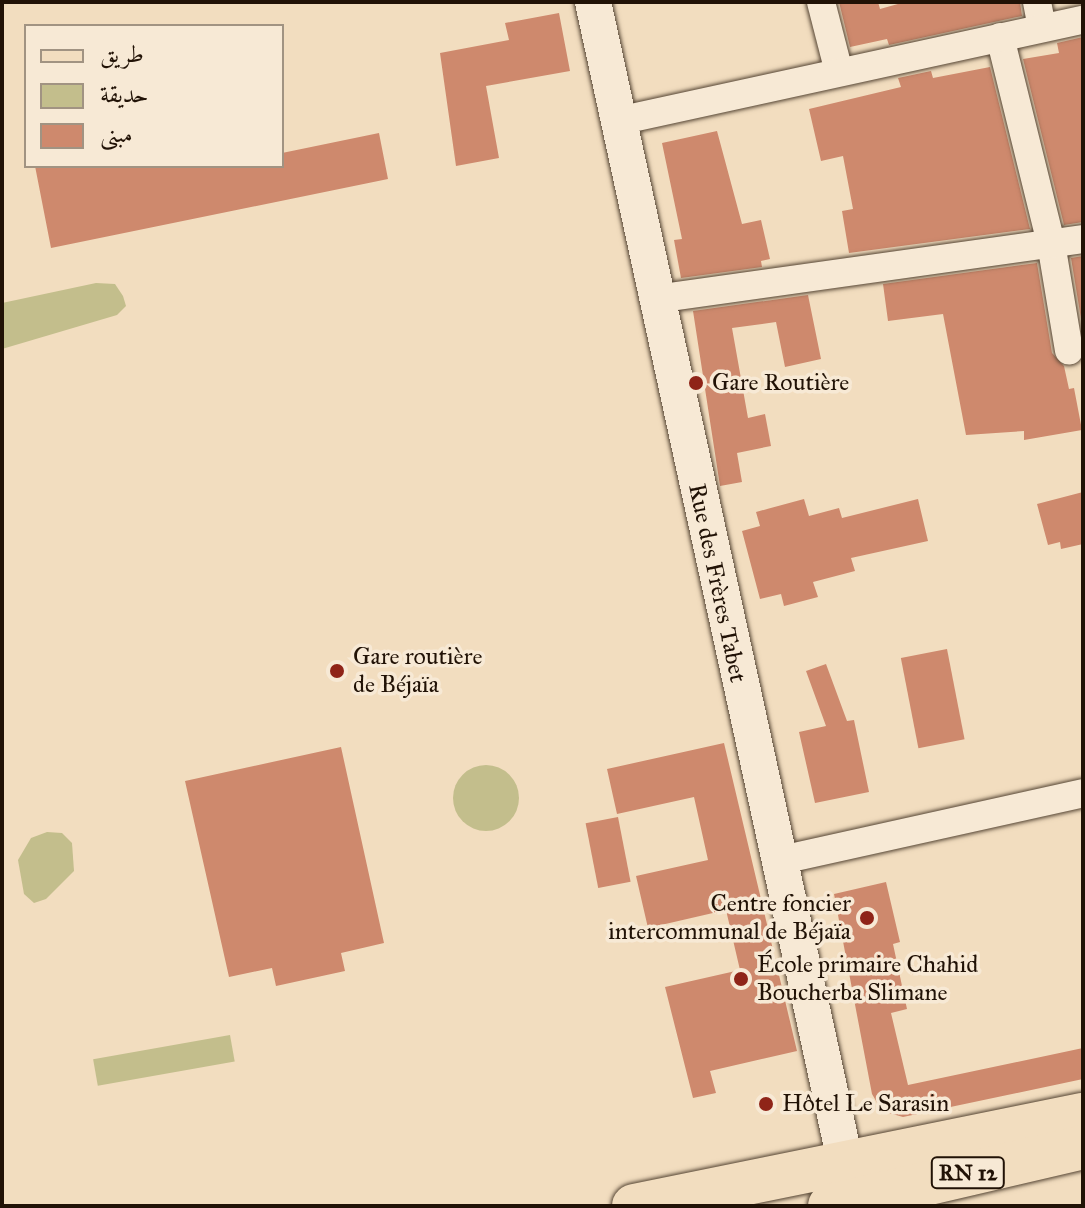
<!DOCTYPE html>
<meta charset="utf-8">
<style>
body{margin:0}
#map{position:relative;width:1085px;height:1208px;overflow:hidden;background:#f2ddbf;font-family:"IM FELL Great Primer",Amiri,serif}
div>[style]{position:absolute}
.green>*{inset:0;background:#c3be8c;transform-origin:0 0}
.round{border-radius:50%}
.building>*{inset:0;background:#ce896d;transform-origin:0 0}
.roads{filter:drop-shadow(0 0 2px #554534) drop-shadow(0 0 2px #554534)}
.minor>*{height:28px;margin:-14px;padding:0 14px;transform-origin:14px;border-radius:14px;background:#f7e9d5}
.tertiary>*{height:36px;margin:-18px;padding:0 18px;transform-origin:18px;border-radius:18px;background:#f7e9d5}
.primary>*{height:44px;margin:-22px;padding:0 22px;transform-origin:22px;border-radius:22px;background:#f2ddbf}
.dots>*{width:22px;height:22px;translate:-50% -50%;box-sizing:border-box;border:4px solid #f7e9d5;border-radius:50%}
span{translate:-50% -50%;white-space:nowrap;text-align:center;line-height:1.15;-webkit-text-stroke:7px #f7e9d5;paint-order:stroke}
.shield-label span{padding:2px 6px;background:#f7e9d5;border:2px solid;border-radius:6px;-webkit-text-stroke-width:0}
.shield-label{font-size:22px;color:#211206;font-weight:700}
.poi-label{font-size:24px;color:#211206}
.left{translate:0 -50%;text-align:left}
.right{translate:-100% -50%;text-align:right}
.street-label{font-size:24px;color:#211206}
.frame{position:absolute;inset:0;border:4px solid #211206;pointer-events:none}
.legend{position:absolute;left:24px;top:24px;width:260px;height:144px;box-sizing:border-box;background:#f7e9d5;border:2px solid #a19382;margin:0;padding:10px 14px;list-style:none;font-size:24px;color:#211206}
.legend li{display:flex;align-items:center;gap:16px;height:40px}
.legend b{width:40px;border:2px solid #a19382}
</style>
<div id="map">
<div class="green">
<div style="clip-path:polygon(96px 283px,115px 284px,123px 296px,126px 306px,117px 315px,2px 349px,2px 303px)"></div>
<div class="round" style="left:453px;top:765px;width:66px;height:66px"></div>
<div style="clip-path:polygon(47px 832px,62px 833px,72px 843px,74px 871px,46px 899px,34px 903px,24px 894px,18px 860px,31px 838px)"></div>
<div style="left:230px;top:1035px;width:27px;height:139px;rotate:80deg"></div>
</div>
<div class="building">
<div style="clip-path:polygon(839px 2px,878px 2px,880px 9px,905px 2px,1020px 2px,1022px 16px,889px 45px,887px 39px,850px 47px)"></div>
<div style="clip-path:polygon(559px 13px,570px 71px,486px 86px,499px 158px,456px 166px,440px 53px,509px 40px,505px 23px)"></div>
<div style="clip-path:polygon(1083px 37px,1083px 222px,1064px 225px,1023px 59px,1059px 53px,1057px 43px)"></div>
<div style="clip-path:polygon(990px 67px,1030px 229px,849px 253px,842px 211px,853px 209px,843px 156px,821px 161px,809px 109px,901px 87px,898px 78px,931px 71px,933px 78px)"></div>
<div style="clip-path:polygon(717px 131px,742px 224px,761px 220px,770px 259px,761px 261px,762px 267px,681px 278px,674px 240px,682px 239px,662px 143px)"></div>
<div style="clip-path:polygon(379px 133px,388px 179px,51px 248px,35px 166px,282px 166px,282px 153px)"></div>
<div style="clip-path:polygon(1083px 256px,1083px 331px,1071px 258px)"></div>
<div style="clip-path:polygon(1037px 263px,1052px 353px,1064px 366px,1069px 389px,1074px 388px,1082px 430px,1024px 440px,1024px 431px,966px 435px,943px 314px,888px 321px,883px 284px)"></div>
<div style="clip-path:polygon(808px 295px,821px 359px,785px 367px,776px 322px,732px 328px,748px 418px,765px 414px,771px 446px,737px 453px,742px 482px,720px 486px,693px 311px)"></div>
<div style="clip-path:polygon(1083px 492px,1083px 544px,1061px 549px,1060px 542px,1048px 545px,1037px 504px)"></div>
<div style="clip-path:polygon(804px 499px,809px 516px,839px 508px,842px 518px,918px 499px,928px 541px,851px 558px,855px 571px,813px 582px,818px 597px,784px 606px,781px 594px,760px 599px,742px 531px,760px 526px,756px 512px)"></div>
<div style="left:947px;top:649px;width:92px;height:47px;rotate:79deg"></div>
<div style="clip-path:polygon(826px 664px,847px 721px,854px 720px,869px 792px,815px 803px,799px 732px,826px 726px,806px 671px)"></div>
<div style="clip-path:polygon(724px 743px,797px 1051px,710px 1071px,716px 1093px,693px 1098px,665px 987px,740px 970px,726px 910px,648px 928px,636px 876px,708px 860px,694px 797px,617px 814px,607px 769px)"></div>
<div style="clip-path:polygon(341px 747px,384px 943px,341px 953px,345px 971px,276px 986px,272px 968px,229px 977px,185px 781px)"></div>
<div style="left:618px;top:817px;width:66px;height:33px;rotate:79deg"></div>
<div style="clip-path:polygon(886px 882px,900px 942px,893px 944px,907px 1009px,891px 1013px,908px 1085px,1083px 1048px,1083px 1079px,903px 1117px,882px 1111px,872px 1094px,834px 894px)"></div>
</div>
<div class="roads">
<div class="minor">
<div style="left:821px;top:2px;width:72px;rotate:75.6deg"></div>
<div style="left:1037px;top:2px;width:25px;rotate:79deg"></div>
<div style="left:1000px;top:37px;width:212px;rotate:76.1deg"></div>
<div style="left:1051px;top:243px;width:109px;rotate:80.5deg"></div>
<div style="left:618px;top:121px;width:476px;rotate:-12.3deg"></div>
<div style="left:656px;top:299px;width:431px;rotate:-8deg"></div>
<div style="left:777px;top:861px;width:313px;rotate:-12.5deg"></div>
</div>
<div class="tertiary">
<div style="left:593px;top:2px;width:1214px;rotate:77.73deg"></div>
</div>
<div class="primary">
<div style="left:634px;top:1206px;width:458px;rotate:-11.5deg"></div>
<div style="left:830px;top:1206px;width:260px;rotate:-13.1deg"></div>
</div>
</div>
<div class="dots">
<div style="left:696px;top:383px;background:#8f2418"></div>
<div style="left:337px;top:671px;background:#8f2418"></div>
<div style="left:867px;top:918px;background:#8f2418"></div>
<div style="left:741px;top:979px;background:#8f2418"></div>
<div style="left:766px;top:1104px;background:#8f2418"></div>
</div>
<div class="shield-label">
<span style="left:968px;top:1173px">RN 12</span>
</div>
<div class="poi-label">
<span class="left" style="left:712px;top:383px">Gare Routière</span>
<span class="left" style="left:353px;top:671px">Gare routière<br>de Béjaïa</span>
<span class="right" style="left:851px;top:918px">Centre foncier<br>intercommunal de Béjaïa</span>
<span class="left" style="left:757px;top:979px">École primaire Chahid<br>Boucherba Slimane</span>
<span class="left" style="left:782px;top:1104px">Hôtel Le Sarasin</span>
</div>
<div class="street-label">
<span style="left:717px;top:583px;rotate:78deg">Rue des Frères Tabet</span>
</div>
<div class="frame"></div>
<ul class="legend">
<li><b style="height:10px;background:#f2ddbf"></b>طريق</li>
<li><b style="height:22px;background:#c3be8c"></b>حديقة</li>
<li><b style="height:22px;background:#ce896d"></b>مبنى</li>
</ul>
</div>
